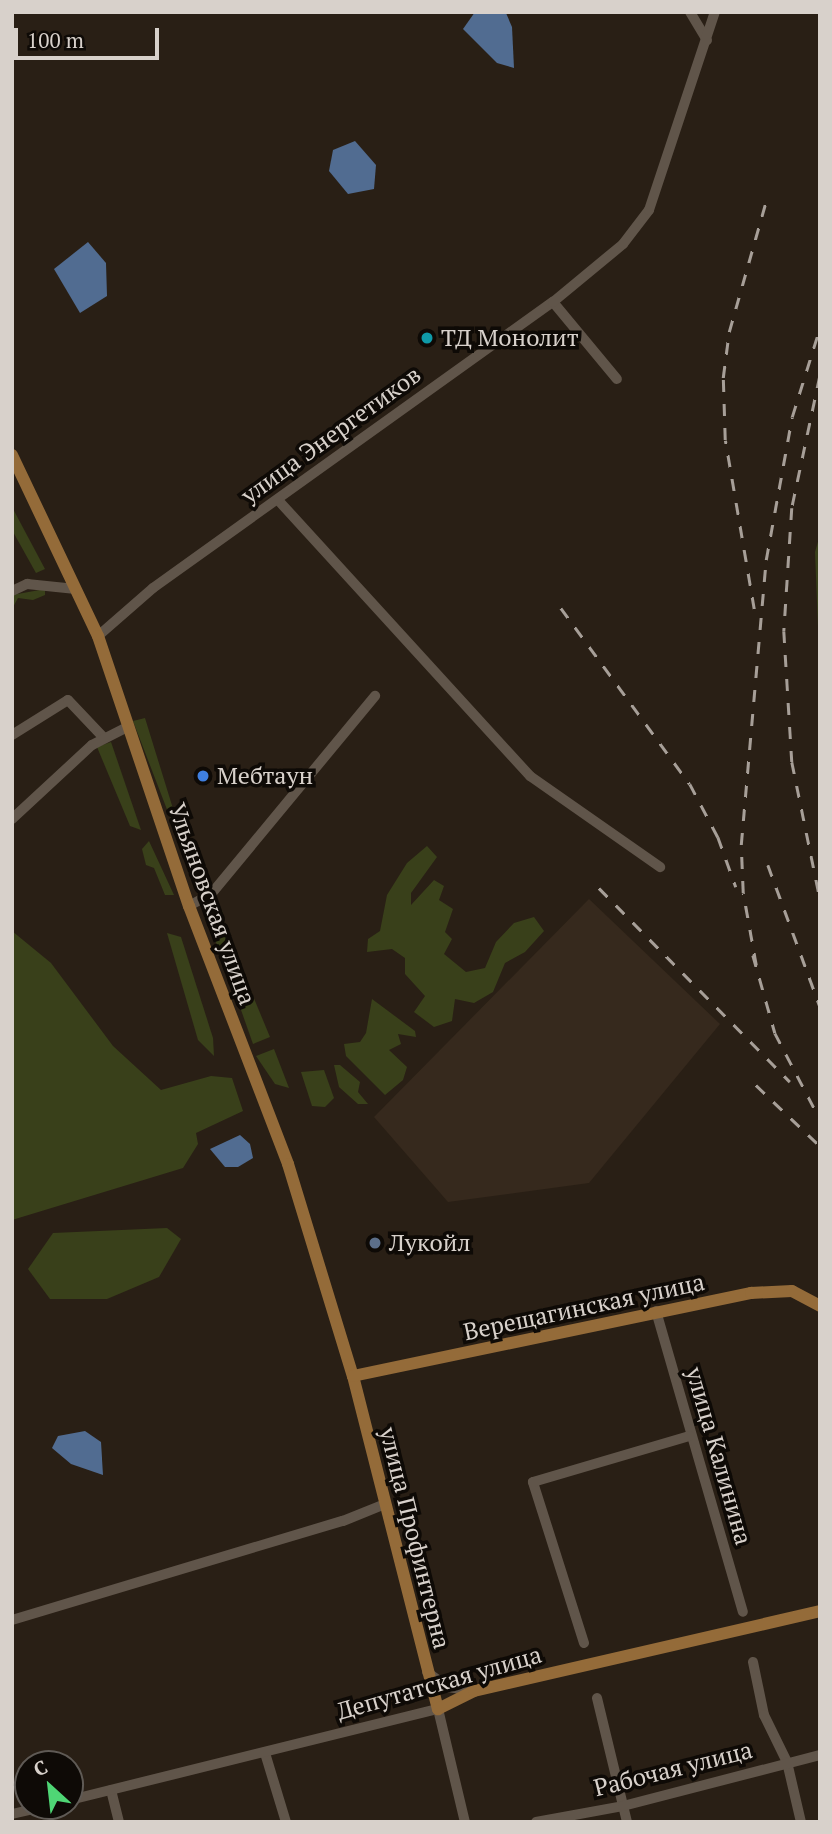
<!DOCTYPE html>
<meta charset="utf-8">
<style>
body{margin:0}
#map{position:relative;width:832px;height:1834px;overflow:hidden;background:#291f15;font-family:"PT Serif",serif}
div>[style]{position:absolute}
.industrial>*{inset:0;background:#36291d}
.green>*{inset:0;background:#39401a}
.water>*{inset:0;background:#516c91}
.minor>*{height:10px;margin:-5px;padding:0 5px;transform-origin:5px;border-radius:5px;background:#60554a}
.major>*{height:12px;margin:-6px;padding:0 6px;transform-origin:6px;border-radius:6px;background:#946b39}
.rail>*{height:2.5px;margin-top:-1.25px;transform-origin:0;background:repeating-linear-gradient(90deg,#a79f98 0 12px,transparent 0 24px)}
.dots>*{width:19px;height:19px;translate:-50% -50%;box-sizing:border-box;border:4px solid #0e0a06;border-radius:50%}
span{translate:-50% -50%;white-space:nowrap;text-align:center;line-height:1.15;-webkit-text-stroke:7px #0e0a06;paint-order:stroke}
.poi-label{font-size:24px;color:#d8d1cb}
.left{translate:0 -50%;text-align:left}
.street-label{font-size:24px;color:#d8d1cb}
.frame{position:absolute;inset:0;border:14px solid #d8d1cb;pointer-events:none}
.north{position:absolute;left:14px;top:1750px;width:70px;height:70px;box-sizing:border-box;background:#0e0a06;border:2px solid #5f5a55;border-radius:50%;rotate:333deg;font-size:19px;font-weight:700;line-height:28px;text-align:center;color:#d8d1cb}
.north::after{content:'';display:block;margin:auto;width:24px;height:32px;background:#4fd675;clip-path:polygon(50% 0,100% 100%,50% 72%,0 100%)}
.scale{position:absolute;left:14px;top:28px;width:145px;height:32px;box-sizing:border-box;border:4px solid #d8d1cb;border-top:0;padding-left:9px;font-size:21px;line-height:24px;white-space:nowrap;color:#d8d1cb;-webkit-text-stroke:5px #0e0a06;paint-order:stroke}
</style>
<div id="map">
<div class="industrial">
<div style="clip-path:polygon(589px 899px,720px 1024px,589px 1183px,448px 1202px,374px 1117px)"></div>
</div>
<div class="green">
<div style="clip-path:polygon(12px 507px,45px 569px,36px 573px,12px 530px)"></div>
<div style="clip-path:polygon(820px 535px,820px 677px,815px 552px)"></div>
<div style="clip-path:polygon(45px 589px,45px 595px,33px 600px,18px 598px,12px 609px,12px 595px)"></div>
<div style="clip-path:polygon(145px 718px,179px 828px,194px 844px,195px 856px,186px 859px,133px 721px)"></div>
<div style="clip-path:polygon(111px 742px,141px 830px,130px 826px,97px 747px)"></div>
<div style="clip-path:polygon(149px 841px,174px 895px,165px 895px,154px 868px,146px 865px,142px 849px)"></div>
<div style="clip-path:polygon(427px 846px,437px 857px,411px 893px,411px 905px,434px 880px,444px 886px,439px 900px,453px 909px,445px 932px,452px 939px,444px 954px,466px 972px,485px 968px,496px 942px,514px 923px,534px 917px,544px 931px,525px 952px,505px 963px,493px 992px,474px 1003px,455px 999px,452px 1021px,434px 1027px,414px 1012px,425px 996px,405px 974px,405px 958px,392px 949px,367px 952px,368px 939px,380px 931px,387px 895px,407px 863px)"></div>
<div style="clip-path:polygon(213px 902px,223px 912px,221px 925px,237px 952px,221px 953px,204px 917px)"></div>
<div style="clip-path:polygon(12px 931px,51px 963px,113px 1046px,161px 1090px,211px 1076px,232px 1078px,243px 1111px,196px 1133px,198px 1144px,183px 1168px,12px 1220px)"></div>
<div style="clip-path:polygon(167px 933px,181px 937px,213px 1038px,214px 1056px,198px 1040px)"></div>
<div style="clip-path:polygon(243px 972px,270px 1037px,253px 1044px,228px 973px)"></div>
<div style="clip-path:polygon(372px 999px,415px 1031px,416px 1037px,398px 1034px,401px 1044px,389px 1050px,407px 1067px,403px 1080px,385px 1095px,346px 1056px,344px 1044px,360px 1042px,366px 1033px)"></div>
<div style="clip-path:polygon(274px 1049px,289px 1088px,275px 1084px,256px 1056px)"></div>
<div style="clip-path:polygon(334px 1065px,340px 1065px,360px 1082px,358px 1092px,368px 1104px,358px 1104px,339px 1087px)"></div>
<div style="clip-path:polygon(324px 1070px,334px 1098px,325px 1107px,312px 1106px,301px 1072px)"></div>
<div style="clip-path:polygon(167px 1228px,181px 1239px,159px 1277px,107px 1299px,50px 1299px,28px 1269px,53px 1233px)"></div>
</div>
<div class="water">
<div style="clip-path:polygon(475px 12px,506px 13px,512px 27px,514px 68px,497px 63px,463px 29px)"></div>
<div style="clip-path:polygon(355px 141px,376px 165px,374px 189px,348px 194px,329px 171px,333px 150px)"></div>
<div style="clip-path:polygon(88px 242px,106px 263px,107px 296px,80px 313px,54px 269px)"></div>
<div style="clip-path:polygon(240px 1135px,250px 1144px,253px 1158px,238px 1167px,225px 1167px,210px 1149px)"></div>
<div style="clip-path:polygon(85px 1431px,101px 1442px,103px 1475px,71px 1464px,52px 1448px,58px 1436px)"></div>
</div>
<div class="minor">
<div style="left:690px;top:12px;width:33px;rotate:59deg"></div>
<div style="left:553px;top:302px;width:100px;rotate:50.3deg"></div>
<div style="left:278px;top:500px;width:374px;rotate:47.6deg"></div>
<div style="left:530px;top:776px;width:159px;rotate:35deg"></div>
<div style="left:12px;top:591px;width:17px;rotate:-25deg"></div>
<div style="left:27px;top:584px;width:49px;rotate:5.8deg"></div>
<div style="left:98px;top:636px;width:73px;rotate:-41.1deg"></div>
<div style="left:153px;top:588px;width:492px;rotate:-35.6deg"></div>
<div style="left:553px;top:302px;width:91px;rotate:-39.6deg"></div>
<div style="left:623px;top:244px;width:43px;rotate:-52.6deg"></div>
<div style="left:649px;top:210px;width:209px;rotate:-71.6deg"></div>
<div style="left:12px;top:735px;width:66px;rotate:-32deg"></div>
<div style="left:68px;top:700px;width:51px;rotate:46.6deg"></div>
<div style="left:12px;top:819px;width:109px;rotate:-42.8deg"></div>
<div style="left:92px;top:745px;width:38px;rotate:-27deg"></div>
<div style="left:189px;top:906px;width:26px;rotate:-29deg"></div>
<div style="left:212px;top:893px;width:256px;rotate:-50.4deg"></div>
<div style="left:656px;top:1311px;width:313px;rotate:73.9deg"></div>
<div style="left:12px;top:1620px;width:345px;rotate:-16.7deg"></div>
<div style="left:343px;top:1521px;width:45px;rotate:-22deg"></div>
<div style="left:584px;top:1643px;width:169px;rotate:-107.6deg"></div>
<div style="left:533px;top:1482px;width:163px;rotate:-16.4deg"></div>
<div style="left:753px;top:1662px;width:54px;rotate:78.3deg"></div>
<div style="left:764px;top:1715px;width:52px;rotate:63.9deg"></div>
<div style="left:787px;top:1762px;width:62px;rotate:76.9deg"></div>
<div style="left:427px;top:1672px;width:26px;rotate:36deg"></div>
<div style="left:448px;top:1687px;width:25px;rotate:9deg"></div>
<div style="left:597px;top:1698px;width:128px;rotate:76.4deg"></div>
<div style="left:265px;top:1753px;width:72px;rotate:73.1deg"></div>
<div style="left:111px;top:1790px;width:33px;rotate:76deg"></div>
<div style="left:70px;top:1800px;width:379px;rotate:-13.9deg"></div>
<div style="left:438px;top:1709px;width:116px;rotate:76.6deg"></div>
<div style="left:12px;top:1814px;width:35px;rotate:-13deg"></div>
<div style="left:536px;top:1822px;width:88px;rotate:-10.4deg"></div>
<div style="left:623px;top:1806px;width:203px;rotate:-14.5deg"></div>
</div>
<div class="major">
<div style="left:12px;top:455px;width:200px;rotate:64.6deg"></div>
<div style="left:98px;top:636px;width:285px;rotate:71.4deg"></div>
<div style="left:189px;top:906px;width:276px;rotate:69deg"></div>
<div style="left:288px;top:1164px;width:222px;rotate:73deg"></div>
<div style="left:353px;top:1376px;width:344px;rotate:75.7deg"></div>
<div style="left:438px;top:1709px;width:40px;rotate:-26.6deg"></div>
<div style="left:474px;top:1691px;width:355px;rotate:-13deg"></div>
<div style="left:353px;top:1376px;width:407px;rotate:-11.8deg"></div>
<div style="left:751px;top:1293px;width:41px;rotate:-2.8deg"></div>
<div style="left:792px;top:1291px;width:32px;rotate:28deg"></div>
</div>
<div class="rail">
<div style="left:820px;top:376px;width:135px;rotate:102deg"></div>
<div style="left:792px;top:508px;width:123px;rotate:93.7deg"></div>
<div style="left:784px;top:631px;width:131px;rotate:86.5deg"></div>
<div style="left:792px;top:762px;width:139px;rotate:78.4deg"></div>
<div style="left:561px;top:608px;width:218px;rotate:53.8deg"></div>
<div style="left:690px;top:784px;width:60px;rotate:62.2deg"></div>
<div style="left:718px;top:837px;width:53px;rotate:70.2deg"></div>
<div style="left:754px;top:609px;width:171px;rotate:-99.7deg"></div>
<div style="left:725px;top:440px;width:62px;rotate:-91.8deg"></div>
<div style="left:723px;top:378px;width:46px;rotate:-82.6deg"></div>
<div style="left:729px;top:332px;width:143px;rotate:-74.2deg"></div>
<div style="left:768px;top:865px;width:150px;rotate:69.8deg"></div>
<div style="left:599px;top:888px;width:272px;rotate:45.4deg"></div>
<div style="left:753px;top:955px;width:81px;rotate:74.2deg"></div>
<div style="left:775px;top:1033px;width:97px;rotate:62.4deg"></div>
<div style="left:756px;top:965px;width:73px;rotate:-100.2deg"></div>
<div style="left:743px;top:893px;width:48px;rotate:-92.4deg"></div>
<div style="left:741px;top:845px;width:286px;rotate:-85deg"></div>
<div style="left:766px;top:560px;width:145px;rotate:-79.7deg"></div>
<div style="left:792px;top:417px;width:94px;rotate:-72.7deg"></div>
<div style="left:756px;top:1085px;width:88px;rotate:43.6deg"></div>
</div>
<div class="dots">
<div style="left:427px;top:338px;background:#0f9aa8"></div>
<div style="left:203px;top:776px;background:#3f7fe0"></div>
<div style="left:375px;top:1243px;background:#5c6f8a"></div>
</div>
<div class="poi-label">
<span class="left" style="left:441px;top:338px">ТД Монолит</span>
<span class="left" style="left:217px;top:776px">Мебтаун</span>
<span class="left" style="left:389px;top:1243px">Лукойл</span>
</div>
<div class="street-label">
<span style="left:331px;top:435px;rotate:-36deg">улица Энергетиков</span>
<span style="left:212px;top:904px;rotate:70deg">Ульяновская улица</span>
<span style="left:584px;top:1307px;rotate:-12deg">Верещагинская улица</span>
<span style="left:719px;top:1456px;rotate:74deg">улица Калинина</span>
<span style="left:415px;top:1538px;rotate:76deg">улица Профинтерна</span>
<span style="left:439px;top:1683px;rotate:-16deg">Депутатская улица</span>
<span style="left:673px;top:1769px;rotate:-14deg">Рабочая улица</span>
</div>
<div class="frame"></div>
<div class="north">С</div>
<div class="scale">100 m</div>
</div>
